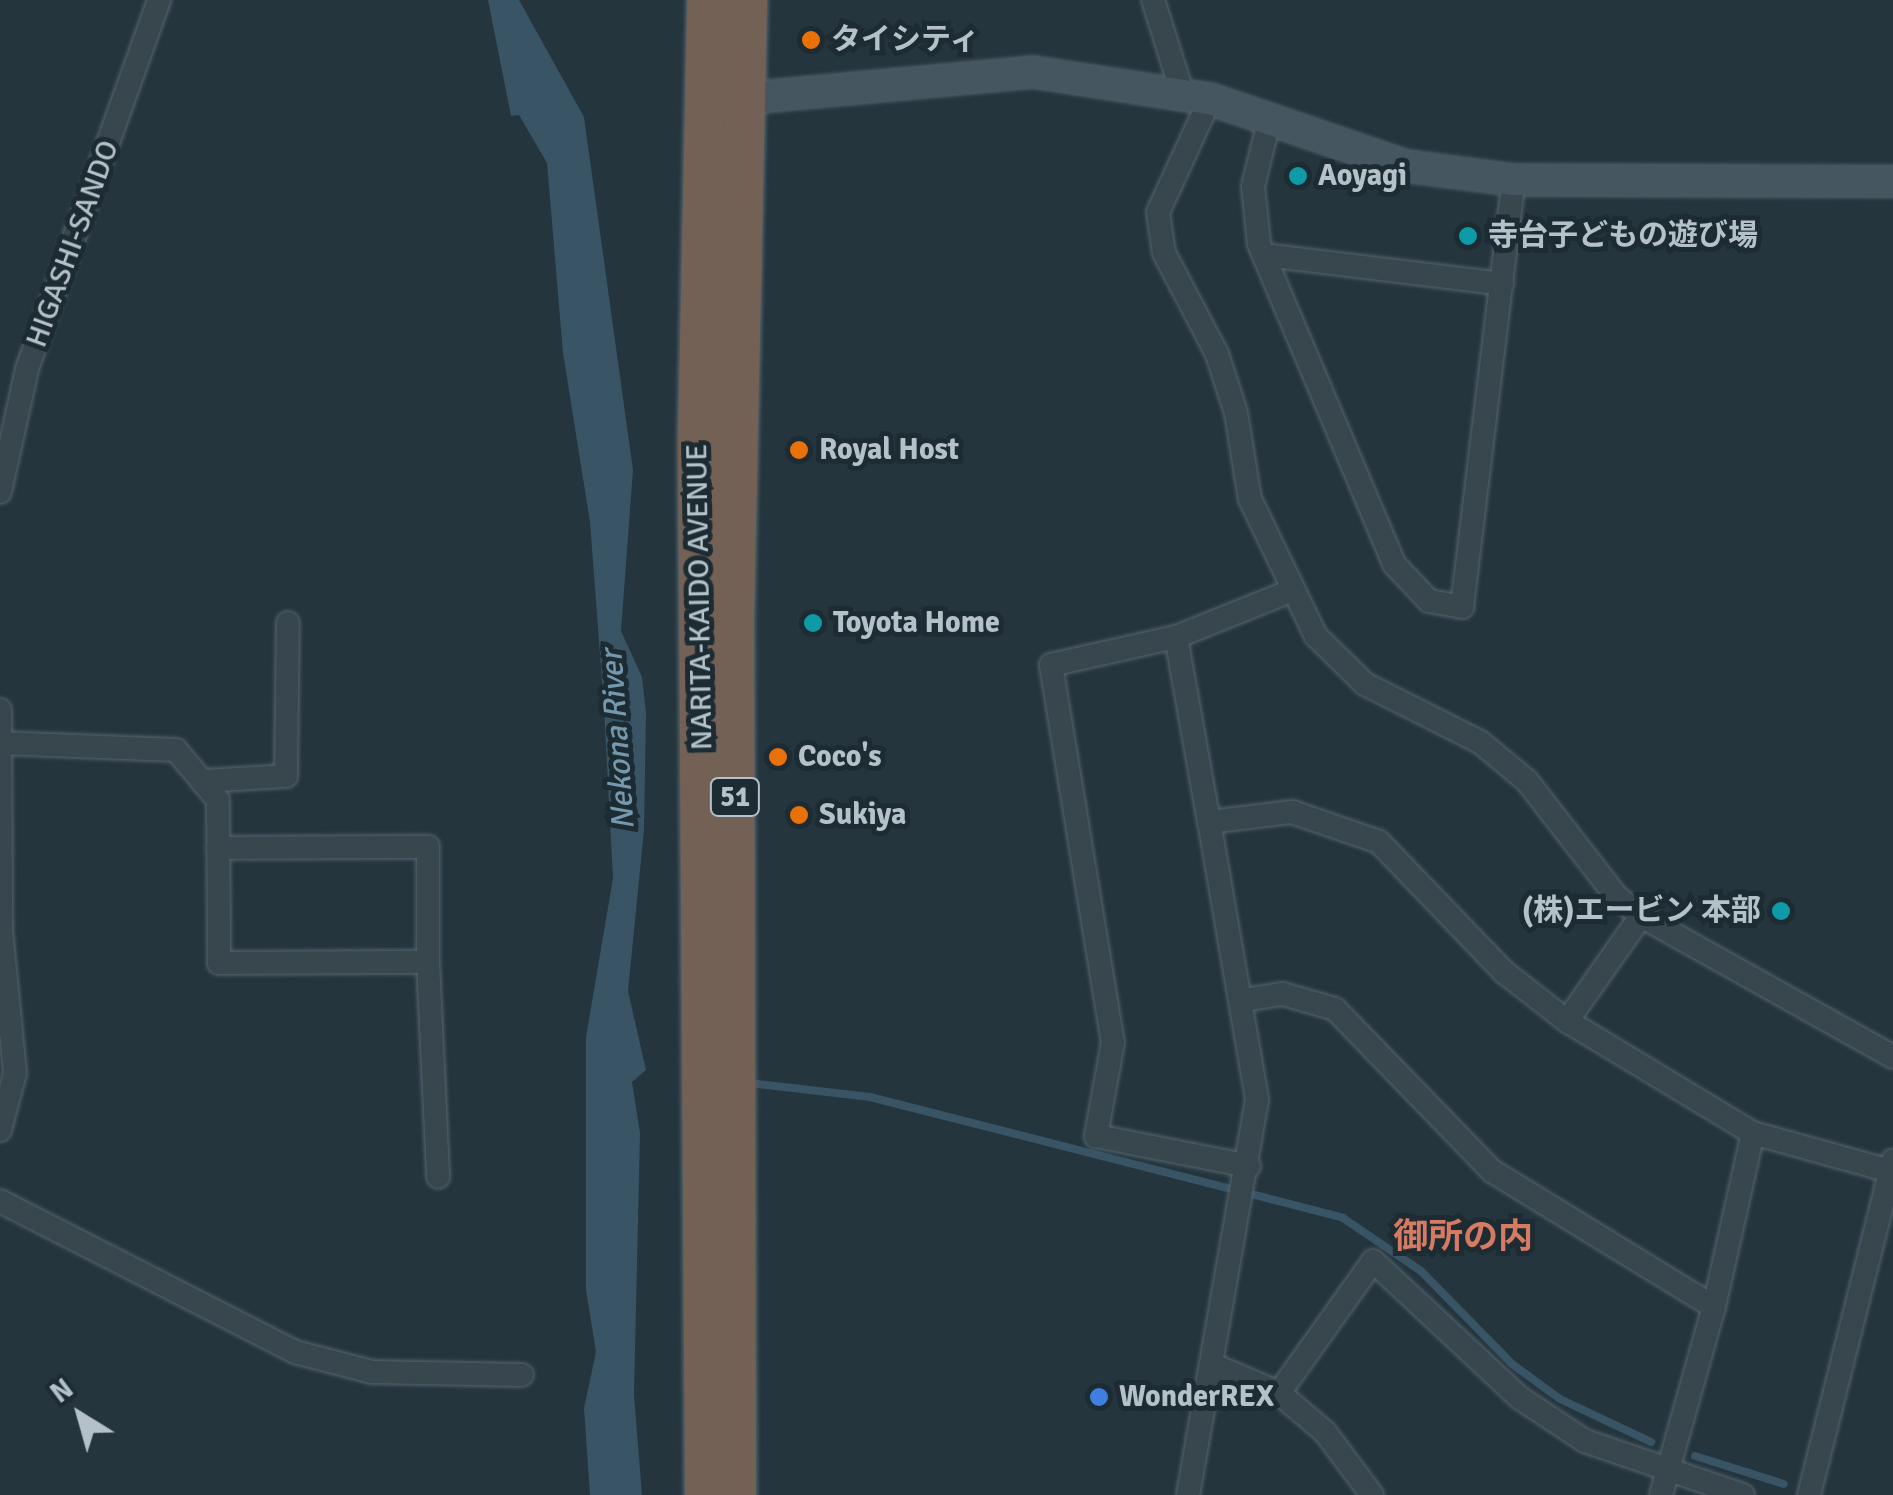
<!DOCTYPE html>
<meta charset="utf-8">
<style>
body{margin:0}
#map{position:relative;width:1893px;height:1495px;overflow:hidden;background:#24353e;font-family:Signika,"Noto Sans JP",sans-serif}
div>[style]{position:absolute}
.water>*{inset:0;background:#385465}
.stream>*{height:8px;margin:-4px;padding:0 4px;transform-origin:4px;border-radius:4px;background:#385465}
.roads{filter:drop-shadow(0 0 2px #56646c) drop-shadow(0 0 2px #56646c)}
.street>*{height:22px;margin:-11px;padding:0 11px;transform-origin:11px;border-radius:11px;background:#38464e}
.secondary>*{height:30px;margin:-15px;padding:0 15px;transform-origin:15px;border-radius:15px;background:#465661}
.highway>*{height:40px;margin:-20px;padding:0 20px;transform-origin:20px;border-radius:20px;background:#746155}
.dots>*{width:28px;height:28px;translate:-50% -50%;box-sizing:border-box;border:5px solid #1d2b33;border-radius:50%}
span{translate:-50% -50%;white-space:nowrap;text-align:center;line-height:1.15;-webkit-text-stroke:10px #1d2b33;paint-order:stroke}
.shield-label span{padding:2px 8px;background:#1d2b33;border:2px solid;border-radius:8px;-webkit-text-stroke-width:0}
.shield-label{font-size:28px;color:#b4c1c9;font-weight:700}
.poi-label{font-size:30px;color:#b4c1c9;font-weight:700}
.left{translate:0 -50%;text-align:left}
.right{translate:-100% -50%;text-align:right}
.street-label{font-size:30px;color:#b4c1c9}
.water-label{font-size:32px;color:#7498ac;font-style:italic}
.quarter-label{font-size:35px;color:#d57a63;font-weight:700}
.north{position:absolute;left:30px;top:1365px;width:100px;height:100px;-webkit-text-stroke:8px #1d2b33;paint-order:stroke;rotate:323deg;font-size:28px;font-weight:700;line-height:40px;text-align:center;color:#b4c1c9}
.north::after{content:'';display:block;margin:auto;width:35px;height:45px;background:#b4c1c9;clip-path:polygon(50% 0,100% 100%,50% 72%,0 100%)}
</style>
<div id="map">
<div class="water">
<div style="clip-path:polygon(488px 0,519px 0,584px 117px,633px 470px,621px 631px,642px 677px,646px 713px,644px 830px,628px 991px,646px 1070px,632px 1082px,640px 1133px,634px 1395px,642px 1495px,590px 1495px,584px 1408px,596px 1352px,586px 1290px,586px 1037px,613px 878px,604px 708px,590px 522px,563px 353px,547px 163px,519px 115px,511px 116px)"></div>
</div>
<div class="stream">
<div style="left:748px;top:1083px;width:123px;rotate:6.5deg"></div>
<div style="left:870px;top:1097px;width:488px;rotate:14.3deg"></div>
<div style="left:1343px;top:1218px;width:94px;rotate:34.2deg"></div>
<div style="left:1421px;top:1271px;width:130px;rotate:45.6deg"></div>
<div style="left:1512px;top:1364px;width:59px;rotate:36.1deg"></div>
<div style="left:1560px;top:1399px;width:101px;rotate:25.3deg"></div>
<div style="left:1695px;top:1456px;width:93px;rotate:17.5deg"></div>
</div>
<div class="roads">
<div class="street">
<div style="left:1153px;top:0;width:100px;rotate:72.5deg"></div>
<div style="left:1210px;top:99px;width:124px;rotate:114.7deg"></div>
<div style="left:1158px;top:212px;width:41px;rotate:81.7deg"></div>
<div style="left:1164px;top:253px;width:114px;rotate:62.3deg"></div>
<div style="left:1217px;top:354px;width:62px;rotate:72.1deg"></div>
<div style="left:1236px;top:413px;width:87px;rotate:80.8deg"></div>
<div style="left:1250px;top:499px;width:152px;rotate:64.3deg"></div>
<div style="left:1316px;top:636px;width:69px;rotate:44.4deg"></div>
<div style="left:1365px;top:684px;width:129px;rotate:26.8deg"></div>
<div style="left:1480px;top:742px;width:61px;rotate:39.7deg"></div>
<div style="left:1527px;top:781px;width:147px;rotate:52.2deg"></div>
<div style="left:1617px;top:897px;width:31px;rotate:38deg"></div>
<div style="left:1641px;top:916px;width:289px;rotate:29.2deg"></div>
<div style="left:1269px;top:121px;width:67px;rotate:103.8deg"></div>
<div style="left:1253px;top:186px;width:58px;rotate:84.1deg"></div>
<div style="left:1259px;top:244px;width:347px;rotate:67.1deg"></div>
<div style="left:1394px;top:564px;width:51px;rotate:46.6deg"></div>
<div style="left:1429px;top:601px;width:34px;rotate:10deg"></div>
<div style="left:1462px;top:607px;width:430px;rotate:-83.1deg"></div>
<div style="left:1264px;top:255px;width:240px;rotate:6.9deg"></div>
<div style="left:0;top:492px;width:126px;rotate:-77.6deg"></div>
<div style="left:27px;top:369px;width:392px;rotate:-70.3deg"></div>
<div style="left:1293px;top:590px;width:126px;rotate:158.1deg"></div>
<div style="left:1176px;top:637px;width:188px;rotate:79.9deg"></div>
<div style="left:1209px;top:822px;width:84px;rotate:-6.9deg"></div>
<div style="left:1292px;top:812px;width:92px;rotate:19deg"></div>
<div style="left:1379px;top:842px;width:180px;rotate:46.1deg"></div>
<div style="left:1504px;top:972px;width:80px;rotate:37.9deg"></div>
<div style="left:1567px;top:1021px;width:217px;rotate:31.1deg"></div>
<div style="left:1753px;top:1133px;width:142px;rotate:15.5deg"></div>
<div style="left:1176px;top:637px;width:128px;rotate:167.4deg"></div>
<div style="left:1051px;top:665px;width:382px;rotate:80.7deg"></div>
<div style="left:1113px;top:1042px;width:96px;rotate:100.3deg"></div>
<div style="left:1096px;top:1136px;width:156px;rotate:11.1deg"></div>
<div style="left:0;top:710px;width:220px;rotate:89.7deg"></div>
<div style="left:1px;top:930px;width:144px;rotate:84.4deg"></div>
<div style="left:15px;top:1073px;width:59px;rotate:104.7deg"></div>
<div style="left:1px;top:743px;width:175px;rotate:2.3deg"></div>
<div style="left:176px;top:750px;width:65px;rotate:50deg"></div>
<div style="left:218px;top:800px;width:163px;rotate:89.6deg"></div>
<div style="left:219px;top:963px;width:209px;rotate:-0.3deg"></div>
<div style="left:428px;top:962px;width:215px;rotate:87.3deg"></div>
<div style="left:202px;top:781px;width:84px;rotate:-3.4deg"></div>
<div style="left:286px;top:776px;width:153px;rotate:-89.3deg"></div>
<div style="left:218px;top:848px;width:210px;rotate:-0.3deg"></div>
<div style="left:428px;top:847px;width:115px;rotate:90deg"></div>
<div style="left:1244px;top:1000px;width:39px;rotate:-9deg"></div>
<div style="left:1283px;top:994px;width:54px;rotate:16.1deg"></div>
<div style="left:1335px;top:1009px;width:226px;rotate:45.9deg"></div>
<div style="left:1492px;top:1171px;width:260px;rotate:31.5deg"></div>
<div style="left:1567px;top:1021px;width:128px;rotate:-54.8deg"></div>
<div style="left:0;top:1201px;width:331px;rotate:27.1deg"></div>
<div style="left:295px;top:1352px;width:80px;rotate:14.6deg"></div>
<div style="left:372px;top:1372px;width:150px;rotate:1.1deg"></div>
<div style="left:1213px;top:1365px;width:72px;rotate:23deg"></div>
<div style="left:1279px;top:1393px;width:60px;rotate:40.3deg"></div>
<div style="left:1325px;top:1432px;width:79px;rotate:53.3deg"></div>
<div style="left:1279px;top:1393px;width:162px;rotate:-54.5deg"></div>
<div style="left:1373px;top:1261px;width:201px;rotate:43deg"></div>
<div style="left:1520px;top:1398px;width:78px;rotate:33.5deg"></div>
<div style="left:1585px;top:1441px;width:167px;rotate:18.9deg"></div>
<div style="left:1188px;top:1495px;width:402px;rotate:-80.1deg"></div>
<div style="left:1257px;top:1099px;width:281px;rotate:-99.8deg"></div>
<div style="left:1661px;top:1495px;width:195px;rotate:-74.3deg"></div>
<div style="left:1714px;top:1307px;width:178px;rotate:-77.4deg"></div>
<div style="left:1809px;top:1495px;width:345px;rotate:-75.9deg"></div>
</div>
<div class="secondary">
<div style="left:726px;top:100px;width:308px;rotate:-5.2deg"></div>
<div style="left:1033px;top:72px;width:179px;rotate:8.7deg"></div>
<div style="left:1210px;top:99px;width:207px;rotate:18.9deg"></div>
<div style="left:1406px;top:166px;width:109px;rotate:7.4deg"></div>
<div style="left:1514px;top:180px;width:379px;rotate:0.2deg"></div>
</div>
<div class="highway">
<div style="left:705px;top:1495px;width:1053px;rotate:-90.38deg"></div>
<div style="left:698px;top:442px;width:442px;rotate:-88.8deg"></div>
<div style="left:736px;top:1495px;width:878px;rotate:-90.13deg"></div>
<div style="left:734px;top:617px;width:617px;rotate:-88.79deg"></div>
</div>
</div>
<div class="dots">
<div style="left:811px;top:40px;background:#e8710a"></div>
<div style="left:1298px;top:176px;background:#0f9aa8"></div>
<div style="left:1468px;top:236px;background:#0f9aa8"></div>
<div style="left:799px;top:450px;background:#e8710a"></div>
<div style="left:813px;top:623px;background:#0f9aa8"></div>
<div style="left:778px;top:757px;background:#e8710a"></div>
<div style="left:799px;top:815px;background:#e8710a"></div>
<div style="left:1781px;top:911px;background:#0f9aa8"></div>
<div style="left:1099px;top:1397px;background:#3f7fe0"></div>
</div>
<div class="shield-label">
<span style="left:735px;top:797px">51</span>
</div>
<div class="poi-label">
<span class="left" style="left:831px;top:40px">タイシティ</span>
<span class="left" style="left:1318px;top:176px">Aoyagi</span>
<span class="left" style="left:1488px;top:236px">寺台子どもの遊び場</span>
<span class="left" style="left:819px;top:450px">Royal Host</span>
<span class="left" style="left:833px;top:623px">Toyota Home</span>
<span class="left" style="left:798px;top:757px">Coco's</span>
<span class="left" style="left:819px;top:815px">Sukiya</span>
<span class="right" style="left:1761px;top:911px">(株)エービン 本部</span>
<span class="left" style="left:1119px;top:1397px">WonderREX</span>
</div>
<div class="street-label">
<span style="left:73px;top:244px;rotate:-70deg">HIGASHI-SANDO</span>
<span style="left:700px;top:597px;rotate:-91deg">NARITA-KAIDO AVENUE</span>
</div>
<div class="water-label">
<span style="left:618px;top:740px;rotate:-94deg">Nekona River</span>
</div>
<div class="quarter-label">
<span style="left:1463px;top:1237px">御所の内</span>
</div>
<div class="north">N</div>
</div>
